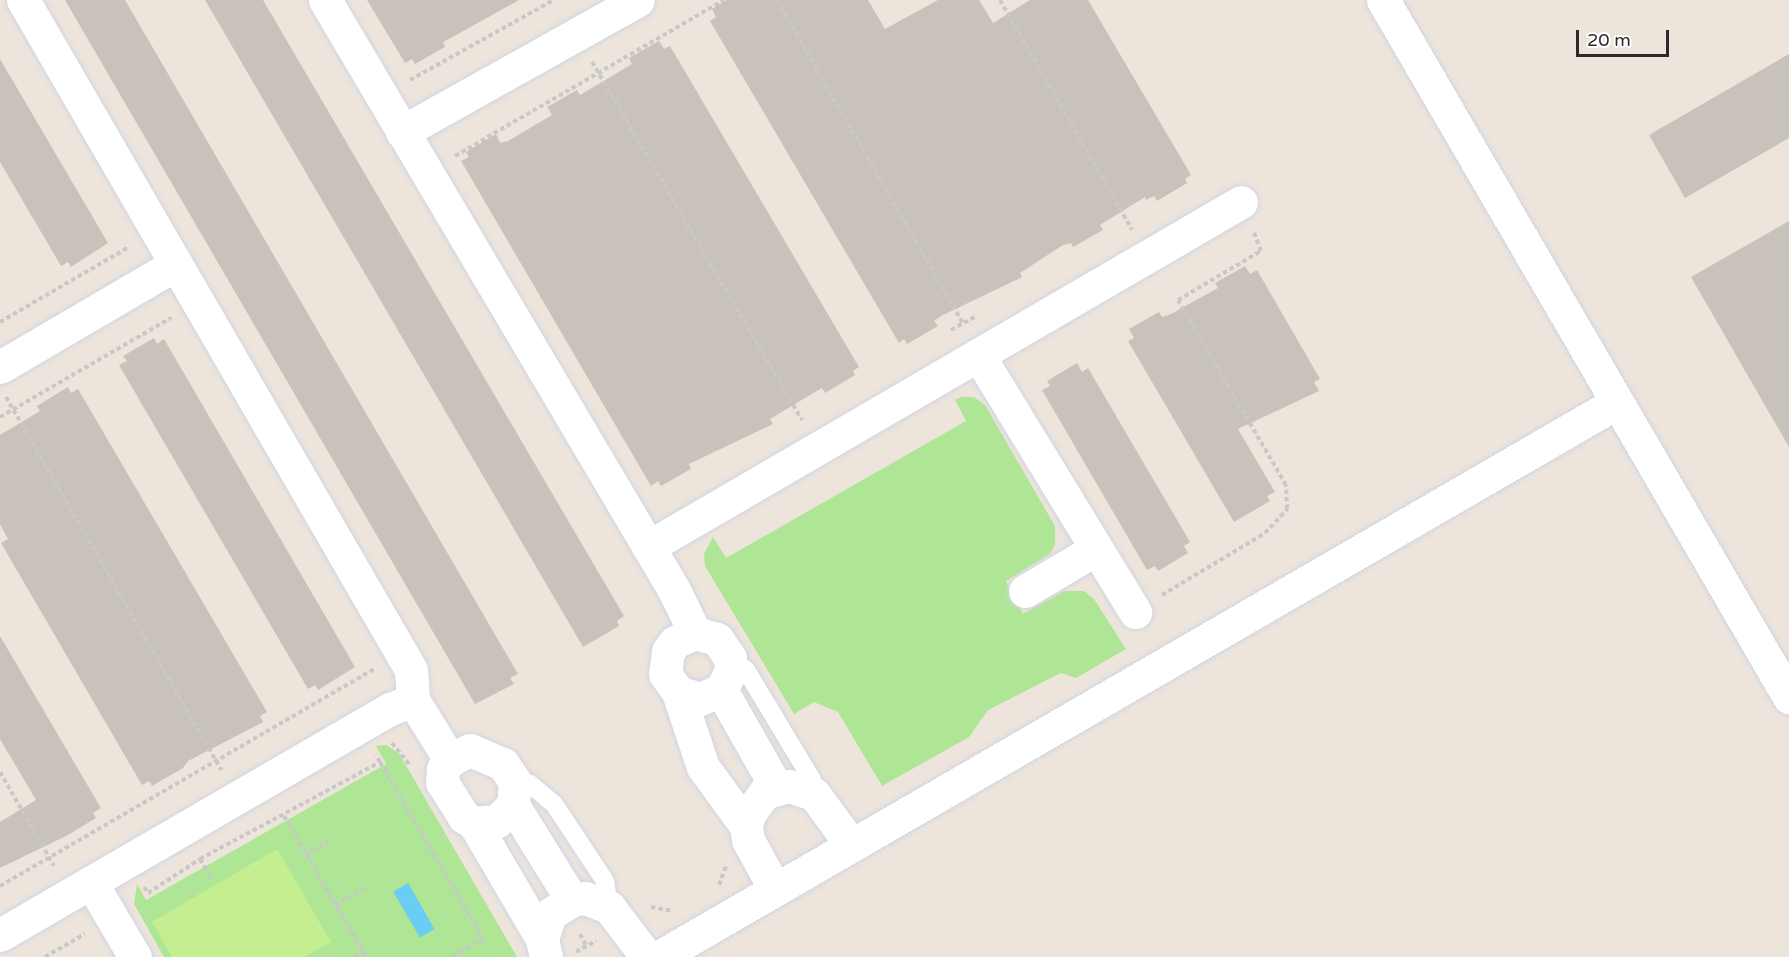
<!DOCTYPE html>
<style>
body{margin:0}
#map{position:relative;width:1789px;height:957px;overflow:hidden;background:#ede5db;font-family:"Varela Round",sans-serif}
div>[style]{position:absolute}
.green>*{inset:0;background:#afe695}
.pitch>*{inset:0;background:#c5ee90}
.water>*{inset:0;background:#69cdf4;transform-origin:0 0}
.building>*{inset:0;background:#c8c2bb}
.path>*{height:4px;margin-top:-2px;transform-origin:0;background:repeating-linear-gradient(90deg,#c8c8c8 0 4.5px,transparent 0 7.5px)}
.roads{filter:drop-shadow(0 0 2px #d0d4e4) drop-shadow(0 0 2px #d0d4e4)}
.service>*{height:18px;margin:-9px;padding:0 9px;transform-origin:9px;border-radius:9px;background:#fff}
.minor>*{height:33px;margin:-16.5px;padding:0 16.5px;transform-origin:16.5px;border-radius:16.5px;background:#fff}
span{translate:-50% -50%;white-space:nowrap;text-align:center;line-height:1.15;-webkit-text-stroke:4.5px #fff;paint-order:stroke}
.scale{position:absolute;left:1576px;top:30px;width:93px;height:27px;box-sizing:border-box;border:3px solid #2a2a2a;border-top:0;padding-left:8px;font-size:18px;line-height:21px;white-space:nowrap;color:#2a2a2a;-webkit-text-stroke:4px #fff;paint-order:stroke}
</style>
<div id="map">
<div class="green">
<div style="clip-path:polygon(961px 397px,974px 397px,985px 405px,1055px 526px,1055px 545px,1050px 554px,1006px 581px,1023px 614px,1064px 591px,1084px 591px,1094px 599px,1126px 649px,1076px 678px,1061px 673px,988px 710px,969px 737px,882px 786px,838px 712px,814px 702px,794px 714px,705px 566px,704px 554px,713px 537px,726px 558px,966px 421px,955px 400px)"></div>
<div style="clip-path:polygon(387px 745px,400px 755px,517px 957px,164px 957px,134px 904px,137px 884px,146px 900px,386px 764px,376px 746px)"></div>
</div>
<div class="pitch">
<div style="clip-path:polygon(277px 849px,331px 942px,304px 957px,172px 957px,152px 922px)"></div>
</div>
<div class="water">
<div style="left:408px;top:883px;width:53px;height:17px;rotate:60deg"></div>
</div>
<div class="building">
<div style="clip-path:polygon(65px 0,125px 0,518px 674px,510px 678px,514px 684px,475px 704px)"></div>
<div style="clip-path:polygon(205px 0,263px 0,624px 616px,617px 621px,619px 626px,583px 647px)"></div>
<div style="clip-path:polygon(367px 0,519px 0,449px 39px,443px 42px,445px 47px,415px 64px,412px 59px,405px 63px)"></div>
<div style="clip-path:polygon(727px 0,868px 0,885px 29px,938px 0,979px 0,993px 23px,1030px 0,1088px 0,1191px 175px,1185px 179px,1187px 183px,1157px 201px,1154px 196px,1146px 200px,1145px 197px,1100px 225px,1103px 230px,1073px 247px,1071px 243px,1063px 245px,1020px 273px,1022px 277px,941px 316px,934px 321px,938px 326px,907px 344px,904px 339px,899px 343px,710px 21px,716px 17px,712px 9px)"></div>
<div style="clip-path:polygon(659px 41px,664px 49px,670px 46px,859px 367px,853px 371px,855px 375px,825px 393px,822px 388px,815px 392px,770px 419px,773px 424px,689px 464px,691px 469px,661px 486px,658px 481px,651px 486px,461px 161px,469px 157px,466px 152px,496px 134px,500px 143px,508px 141px,552px 115px,547px 107px,577px 90px,580px 95px,632px 64px,629px 58px)"></div>
<div style="clip-path:polygon(1789px 54px,1789px 138px,1685px 198px,1649px 135px)"></div>
<div style="clip-path:polygon(0 59px,108px 243px,71px 267px,68px 262px,61px 266px,0 162px)"></div>
<div style="clip-path:polygon(1789px 221px,1789px 447px,1691px 277px)"></div>
<div style="clip-path:polygon(1245px 266px,1250px 274px,1257px 270px,1320px 379px,1314px 382px,1319px 391px,1238px 429px,1275px 492px,1267px 496px,1270px 501px,1234px 522px,1128px 341px,1134px 338px,1129px 329px,1159px 312px,1162px 317px,1171px 314px,1218px 288px,1215px 283px)"></div>
<div style="clip-path:polygon(154px 338px,157px 344px,164px 339px,355px 667px,318px 690px,315px 685px,308px 689px,119px 365px,127px 361px,123px 356px)"></div>
<div style="clip-path:polygon(1077px 363px,1082px 372px,1088px 368px,1190px 542px,1184px 546px,1188px 553px,1158px 571px,1155px 566px,1147px 570px,1042px 390px,1050px 386px,1047px 381px)"></div>
<div style="clip-path:polygon(68px 387px,71px 393px,78px 389px,267px 712px,260px 716px,263px 722px,188px 761px,183px 768px,152px 786px,149px 781px,142px 785px,1px 543px,8px 539px,0 524px,0 435px,40px 411px,37px 406px)"></div>
<div style="clip-path:polygon(0 636px,101px 808px,93px 813px,96px 818px,66px 836px,0 868px,0 822px,36px 800px,0 739px)"></div>
</div>
<div class="path">
<div style="left:777px;top:0;width:374px;rotate:60.1deg"></div>
<div style="left:1000px;top:0;width:265px;rotate:60.1deg"></div>
<div style="left:592px;top:62px;width:415px;rotate:59.6deg"></div>
<div style="left:410px;top:80px;width:165px;rotate:-29.1deg"></div>
<div style="left:455px;top:156px;width:311px;rotate:-30.1deg"></div>
<div style="left:0;top:322px;width:149px;rotate:-30.2deg"></div>
<div style="left:951px;top:330px;width:29px;rotate:-29deg"></div>
<div style="left:6px;top:397px;width:431px;rotate:60deg"></div>
<div style="left:0;top:417px;width:198px;rotate:-30.1deg"></div>
<div style="left:1162px;top:595px;width:120px;rotate:-31deg"></div>
<div style="left:1265px;top:533px;width:33px;rotate:-47deg"></div>
<div style="left:1287px;top:509px;width:24px;rotate:-92deg"></div>
<div style="left:1286px;top:485px;width:214px;rotate:-120.3deg"></div>
<div style="left:1178px;top:300px;width:96px;rotate:-30.6deg"></div>
<div style="left:1261px;top:251px;width:22px;rotate:-111deg"></div>
<div style="left:392px;top:743px;width:28px;rotate:51deg"></div>
<div style="left:380px;top:762px;width:205px;rotate:59.8deg"></div>
<div style="left:483px;top:939px;width:37px;rotate:151deg"></div>
<div style="left:0;top:772px;width:108px;rotate:60.1deg"></div>
<div style="left:284px;top:816px;width:163px;rotate:59.8deg"></div>
<div style="left:306px;top:854px;width:28px;rotate:-30deg"></div>
<div style="left:200px;top:859px;width:24px;rotate:60deg"></div>
<div style="left:719px;top:885px;width:20px;rotate:-70deg"></div>
<div style="left:0;top:886px;width:433px;rotate:-30.1deg"></div>
<div style="left:144px;top:887px;width:7px;rotate:56deg"></div>
<div style="left:148px;top:893px;width:62px;rotate:-33.2deg"></div>
<div style="left:200px;top:859px;width:204px;rotate:-28.3deg"></div>
<div style="left:380px;top:762px;width:8px;rotate:-120deg"></div>
<div style="left:335px;top:905px;width:34px;rotate:-30deg"></div>
<div style="left:651px;top:907px;width:22px;rotate:10deg"></div>
<div style="left:580px;top:934px;width:13px;rotate:63deg"></div>
<div style="left:576px;top:952px;width:23px;rotate:-29deg"></div>
<div style="left:45px;top:957px;width:46px;rotate:-29.9deg"></div>
<div style="left:354px;top:957px;width:10px;rotate:-29deg"></div>
</div>
<div class="roads">
<div class="service">
<div style="left:730px;top:658px;width:20px;rotate:37deg"></div>
<div style="left:746px;top:670px;width:128px;rotate:59deg"></div>
<div style="left:812px;top:780px;width:14px;rotate:82deg"></div>
<div style="left:515px;top:782px;width:15px;rotate:8deg"></div>
<div style="left:530px;top:784px;width:31px;rotate:40deg"></div>
<div style="left:554px;top:804px;width:92px;rotate:56.5deg"></div>
<div style="left:605px;top:881px;width:26px;rotate:81deg"></div>
</div>
<div class="minor">
<div style="left:23px;top:0;width:774px;rotate:59.92deg"></div>
<div style="left:411px;top:670px;width:30px;rotate:86deg"></div>
<div style="left:413px;top:700px;width:70px;rotate:58.3deg"></div>
<div style="left:325px;top:0;width:685px;rotate:59.39deg"></div>
<div style="left:674px;top:590px;width:48px;rotate:64deg"></div>
<div style="left:1383px;top:0;width:807px;rotate:59.78deg"></div>
<div style="left:402px;top:132px;width:270px;rotate:-29.2deg"></div>
<div style="left:979px;top:356px;width:300px;rotate:58.6deg"></div>
<div style="left:0;top:367px;width:204px;rotate:-30.3deg"></div>
<div style="left:648px;top:547px;width:686px;rotate:-30.19deg"></div>
<div style="left:1025px;top:591px;width:82px;rotate:-30.6deg"></div>
<div style="left:721px;top:690px;width:112px;rotate:60.4deg"></div>
<div style="left:678px;top:692px;width:23px;rotate:18deg"></div>
<div style="left:700px;top:699px;width:23px;rotate:-23deg"></div>
<div style="left:721px;top:690px;width:22px;rotate:-63deg"></div>
<div style="left:731px;top:670px;width:12px;rotate:-95deg"></div>
<div style="left:730px;top:658px;width:23px;rotate:-124deg"></div>
<div style="left:717px;top:639px;width:23px;rotate:-165deg"></div>
<div style="left:695px;top:633px;width:22px;rotate:156deg"></div>
<div style="left:675px;top:642px;width:11px;rotate:128deg"></div>
<div style="left:668px;top:651px;width:23px;rotate:97deg"></div>
<div style="left:665px;top:674px;width:22px;rotate:54deg"></div>
<div style="left:678px;top:692px;width:79px;rotate:71.6deg"></div>
<div style="left:703px;top:767px;width:73px;rotate:53.9deg"></div>
<div style="left:470px;top:750px;width:36px;rotate:23deg"></div>
<div style="left:503px;top:764px;width:22px;rotate:56deg"></div>
<div style="left:515px;top:782px;width:23px;rotate:95deg"></div>
<div style="left:513px;top:805px;width:23px;rotate:135deg"></div>
<div style="left:497px;top:821px;width:23px;rotate:175deg"></div>
<div style="left:474px;top:823px;width:12px;rotate:-149deg"></div>
<div style="left:464px;top:817px;width:41px;rotate:-122.2deg"></div>
<div style="left:442px;top:782px;width:13px;rotate:-86deg"></div>
<div style="left:443px;top:769px;width:11px;rotate:-52deg"></div>
<div style="left:450px;top:760px;width:22px;rotate:-27deg"></div>
<div style="left:513px;top:805px;width:112px;rotate:58.2deg"></div>
<div style="left:474px;top:823px;width:134px;rotate:59.6deg"></div>
<div style="left:91px;top:882px;width:87px;rotate:59.6deg"></div>
<div style="left:775px;top:889px;width:56px;rotate:-118.9deg"></div>
<div style="left:748px;top:840px;width:14px;rotate:-98deg"></div>
<div style="left:746px;top:826px;width:12px;rotate:-76deg"></div>
<div style="left:749px;top:814px;width:26px;rotate:-54deg"></div>
<div style="left:764px;top:793px;width:26px;rotate:-16deg"></div>
<div style="left:789px;top:786px;width:26px;rotate:18deg"></div>
<div style="left:814px;top:794px;width:61px;rotate:53.7deg"></div>
<div style="left:0;top:935px;width:451px;rotate:-30.1deg"></div>
<div style="left:390px;top:709px;width:25px;rotate:-21deg"></div>
<div style="left:546px;top:957px;width:18px;rotate:-103deg"></div>
<div style="left:542px;top:939px;width:26px;rotate:-72deg"></div>
<div style="left:550px;top:914px;width:26px;rotate:-32deg"></div>
<div style="left:572px;top:900px;width:13px;rotate:-9deg"></div>
<div style="left:585px;top:898px;width:26px;rotate:21deg"></div>
<div style="left:609px;top:907px;width:63px;rotate:52.8deg"></div>
<div style="left:659px;top:957px;width:1106px;rotate:-30.07deg"></div>
</div>
</div>
<div class="scale">20 m</div>
</div>
